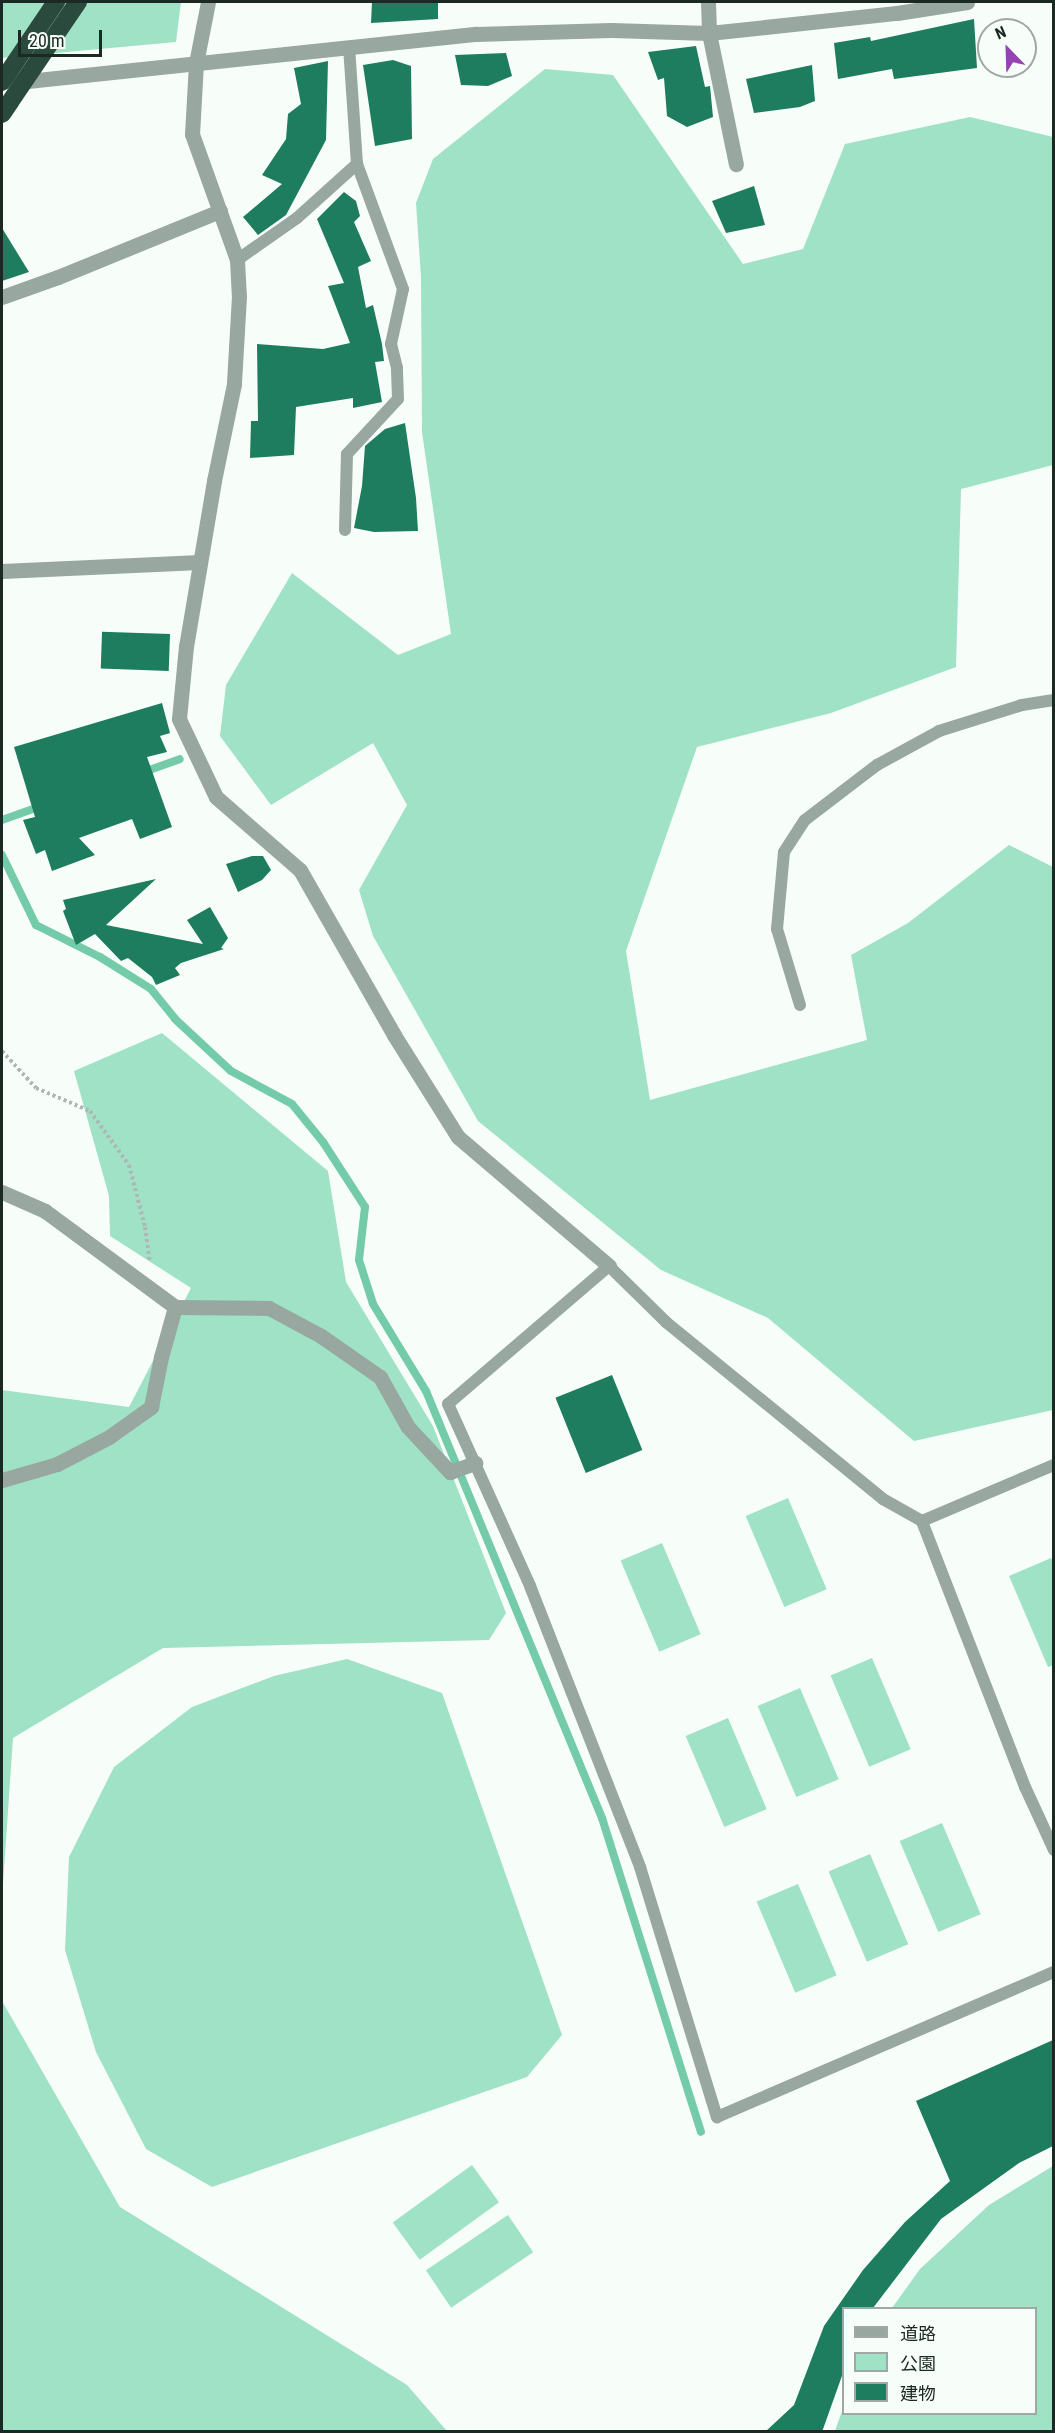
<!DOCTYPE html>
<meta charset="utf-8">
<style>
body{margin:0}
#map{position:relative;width:1055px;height:2433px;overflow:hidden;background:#f7fefa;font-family:"Roboto Condensed","Noto Sans JP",sans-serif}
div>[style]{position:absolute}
.green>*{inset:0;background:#9fe2c6;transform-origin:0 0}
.stream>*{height:8px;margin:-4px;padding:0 4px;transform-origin:4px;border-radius:4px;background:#74cba9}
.building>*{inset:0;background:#1d7d5e;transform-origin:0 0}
.path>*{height:4px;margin-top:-2px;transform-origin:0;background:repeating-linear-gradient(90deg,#aeb7b3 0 3px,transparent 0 6px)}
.service>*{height:12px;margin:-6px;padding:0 6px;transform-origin:6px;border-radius:6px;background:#98a7a0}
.minor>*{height:15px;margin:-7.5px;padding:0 7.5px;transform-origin:7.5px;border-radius:7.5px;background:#98a7a0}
.motorway>*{height:18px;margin:-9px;padding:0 9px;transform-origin:9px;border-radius:9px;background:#2a4a3d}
.motorway-bridge>*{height:18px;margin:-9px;padding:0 9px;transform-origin:9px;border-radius:9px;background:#2a4a3d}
span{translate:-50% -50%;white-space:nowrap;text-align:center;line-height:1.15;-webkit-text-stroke:4.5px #f7fefa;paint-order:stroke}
.frame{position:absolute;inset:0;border:3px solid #1b2823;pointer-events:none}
.legend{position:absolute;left:842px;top:2307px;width:195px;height:108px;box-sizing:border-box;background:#f7fefa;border:2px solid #9fa8a4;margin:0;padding:8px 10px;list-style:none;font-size:18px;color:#1b2823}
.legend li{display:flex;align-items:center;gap:12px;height:30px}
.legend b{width:30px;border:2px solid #9fa8a4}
.north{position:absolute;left:977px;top:18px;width:60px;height:60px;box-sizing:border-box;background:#f7fefa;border:2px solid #9fa8a4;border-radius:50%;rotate:337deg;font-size:16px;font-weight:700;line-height:24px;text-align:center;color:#1b2823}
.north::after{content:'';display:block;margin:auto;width:21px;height:27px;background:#9643b2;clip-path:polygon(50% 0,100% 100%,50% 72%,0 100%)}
.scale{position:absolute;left:18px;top:30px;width:84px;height:27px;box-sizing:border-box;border:3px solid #1b2823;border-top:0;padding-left:8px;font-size:18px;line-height:21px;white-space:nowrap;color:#1b2823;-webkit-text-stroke:4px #f7fefa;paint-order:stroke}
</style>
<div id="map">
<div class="green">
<div style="clip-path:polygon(2px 2px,181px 2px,176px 42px,2px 58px)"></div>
<div style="clip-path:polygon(545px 69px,613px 75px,743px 264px,803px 249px,845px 144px,970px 117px,1053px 137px,1053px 465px,961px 489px,956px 667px,831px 713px,697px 747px,626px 951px,650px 1100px,867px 1040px,851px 955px,908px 923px,1009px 845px,1053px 867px,1053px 1410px,914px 1441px,768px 1318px,661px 1270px,478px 1121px,373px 936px,359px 890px,407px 805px,373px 743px,271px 805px,220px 736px,226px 685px,292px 573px,398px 655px,451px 634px,422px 432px,421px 277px,416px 203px,433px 159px)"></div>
<div style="clip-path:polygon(162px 1033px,328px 1171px,346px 1282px,433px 1426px,506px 1613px,489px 1640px,163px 1648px,13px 1738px,2px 1899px,2px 1390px,129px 1407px,191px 1288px,110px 1236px,109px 1196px,74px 1071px)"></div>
<div style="left:788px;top:1498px;width:99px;height:46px;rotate:67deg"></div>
<div style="left:662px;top:1543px;width:99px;height:45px;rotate:67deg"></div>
<div style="clip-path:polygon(1051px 1558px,1054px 1564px,1054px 1665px,1048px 1667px,1009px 1576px)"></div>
<div style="left:872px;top:1658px;width:99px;height:45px;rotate:67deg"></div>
<div style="clip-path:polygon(347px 1659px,442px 1693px,562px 2035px,527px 2077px,212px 2187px,146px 2149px,96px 2052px,65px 1950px,69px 1857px,114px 1767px,192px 1707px,274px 1676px)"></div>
<div style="left:800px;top:1688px;width:99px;height:46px;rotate:67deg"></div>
<div style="left:728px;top:1718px;width:99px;height:46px;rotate:67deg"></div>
<div style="left:942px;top:1823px;width:99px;height:46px;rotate:67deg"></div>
<div style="left:870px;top:1854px;width:98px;height:45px;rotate:67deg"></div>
<div style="left:798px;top:1884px;width:99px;height:45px;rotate:67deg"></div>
<div style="clip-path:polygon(2px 2001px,120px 2207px,407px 2385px,447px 2431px,2px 2431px)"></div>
<div style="left:472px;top:2165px;width:46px;height:98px;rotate:54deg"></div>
<div style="clip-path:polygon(1053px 2166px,1053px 2431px,835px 2431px,843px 2408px,844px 2414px,1036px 2414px,1036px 2308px,892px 2308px,920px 2269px,989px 2205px)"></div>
<div style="left:508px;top:2215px;width:45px;height:99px;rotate:56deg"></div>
</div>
<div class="stream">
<div style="left:141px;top:773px;width:41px;rotate:-19.7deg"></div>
<div style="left:2px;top:820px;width:41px;rotate:-19.7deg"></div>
<div style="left:2px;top:855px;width:78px;rotate:64.1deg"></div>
<div style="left:36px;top:925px;width:72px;rotate:26.6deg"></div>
<div style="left:100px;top:957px;width:60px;rotate:32.1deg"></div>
<div style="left:151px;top:989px;width:38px;rotate:51deg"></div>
<div style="left:175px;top:1019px;width:76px;rotate:42.9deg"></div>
<div style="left:231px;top:1071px;width:69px;rotate:28.4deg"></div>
<div style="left:292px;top:1104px;width:49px;rotate:50.8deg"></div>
<div style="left:323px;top:1142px;width:77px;rotate:57.1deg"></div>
<div style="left:365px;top:1207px;width:53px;rotate:96.5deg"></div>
<div style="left:359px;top:1260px;width:46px;rotate:72.3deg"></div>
<div style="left:373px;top:1304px;width:102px;rotate:58.7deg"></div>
<div style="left:426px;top:1391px;width:462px;rotate:67.6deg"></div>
<div style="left:602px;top:1818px;width:329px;rotate:72.5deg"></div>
</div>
<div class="building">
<div style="clip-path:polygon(372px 2px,438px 2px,438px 19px,371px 23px)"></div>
<div style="clip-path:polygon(974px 19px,977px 68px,894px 79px,892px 69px,838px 79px,834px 43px,870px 37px,871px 41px)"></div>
<div style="clip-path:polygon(696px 46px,705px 87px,710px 86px,713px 117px,687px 127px,667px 116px,664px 78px,658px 80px,648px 52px)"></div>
<div style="clip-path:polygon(506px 53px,512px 76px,488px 86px,461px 85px,455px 55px)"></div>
<div style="clip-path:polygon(393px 60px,411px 66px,412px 139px,375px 146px,363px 65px)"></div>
<div style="clip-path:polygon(328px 61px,326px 140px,286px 215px,258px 235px,243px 217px,282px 184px,262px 175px,286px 139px,288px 114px,301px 104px,294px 68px)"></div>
<div style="clip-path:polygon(812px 65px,815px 101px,800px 107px,754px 113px,746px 79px)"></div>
<div style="clip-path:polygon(754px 186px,765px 225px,726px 233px,712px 201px)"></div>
<div style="clip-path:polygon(344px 192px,356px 201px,360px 216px,354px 222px,371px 261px,358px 267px,366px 308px,373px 305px,382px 344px,384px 361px,375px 362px,382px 402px,353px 408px,353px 398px,296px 407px,294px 455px,250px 458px,251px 421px,258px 421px,257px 344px,323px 349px,350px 343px,328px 286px,344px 283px,317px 219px)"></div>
<div style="clip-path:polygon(2px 228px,29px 272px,2px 281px)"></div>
<div style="clip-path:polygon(405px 423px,416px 498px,418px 531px,374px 532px,354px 528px,362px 486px,365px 446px,385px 429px)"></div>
<div style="left:170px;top:634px;width:37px;height:68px;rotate:92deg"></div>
<div style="clip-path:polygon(162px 703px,170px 733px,160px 736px,167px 752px,147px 757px,172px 827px,140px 839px,132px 819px,79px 838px,95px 855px,52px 871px,45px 850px,36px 854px,23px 820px,35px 817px,14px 747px)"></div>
<div style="clip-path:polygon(252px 856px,263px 856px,271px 870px,262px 880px,238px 892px,226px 864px)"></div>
<div style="clip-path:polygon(156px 879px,106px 925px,203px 944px,187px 920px,210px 907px,228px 938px,221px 948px,224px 949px,181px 963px,175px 968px,180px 975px,156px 985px,152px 977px,128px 958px,121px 961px,95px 934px,76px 945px,63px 911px,66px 909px,63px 900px)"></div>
<div style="left:612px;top:1375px;width:81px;height:61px;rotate:68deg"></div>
<div style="clip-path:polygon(1053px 2040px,1053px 2146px,1019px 2163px,941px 2219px,873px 2308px,843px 2308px,843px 2373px,822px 2432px,765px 2432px,794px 2405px,824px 2326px,863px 2270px,905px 2222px,950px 2181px,916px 2101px)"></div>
</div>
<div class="path">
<div style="left:2px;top:1051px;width:50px;rotate:47.4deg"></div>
<div style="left:36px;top:1088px;width:59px;rotate:23.1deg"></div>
<div style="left:90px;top:1111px;width:67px;rotate:54.2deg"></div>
<div style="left:129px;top:1165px;width:64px;rotate:75.5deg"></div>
<div style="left:145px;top:1227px;width:34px;rotate:82deg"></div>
</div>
<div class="service">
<div style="left:237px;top:260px;width:73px;rotate:-35deg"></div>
<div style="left:297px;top:218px;width:81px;rotate:-42deg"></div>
<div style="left:345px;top:530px;width:76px;rotate:-88.5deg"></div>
<div style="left:347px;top:454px;width:75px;rotate:-47.2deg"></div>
<div style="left:398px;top:399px;width:31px;rotate:-92deg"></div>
<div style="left:397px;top:368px;width:25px;rotate:-104deg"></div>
<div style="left:391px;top:344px;width:56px;rotate:-77.7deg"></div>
<div style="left:403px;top:289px;width:133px;rotate:-110.2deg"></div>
<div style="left:357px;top:164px;width:117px;rotate:-93.9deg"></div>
<div style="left:800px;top:1005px;width:79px;rotate:-106.8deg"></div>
<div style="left:777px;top:929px;width:77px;rotate:-84.8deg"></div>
<div style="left:784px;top:852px;width:38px;rotate:-57deg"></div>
<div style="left:805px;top:820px;width:91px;rotate:-37.4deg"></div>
<div style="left:877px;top:765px;width:71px;rotate:-28.7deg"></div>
<div style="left:939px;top:731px;width:87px;rotate:-17.4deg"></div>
<div style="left:1022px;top:705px;width:32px;rotate:-9deg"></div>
<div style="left:922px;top:1521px;width:143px;rotate:-23deg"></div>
<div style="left:1054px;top:1850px;width:69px;rotate:-114.7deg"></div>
<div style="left:1025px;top:1787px;width:285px;rotate:-111.2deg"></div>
<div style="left:922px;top:1521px;width:45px;rotate:-150.6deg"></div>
<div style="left:883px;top:1499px;width:280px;rotate:-140.8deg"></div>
<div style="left:666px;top:1322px;width:80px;rotate:-135.5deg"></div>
<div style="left:609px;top:1266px;width:212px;rotate:139.4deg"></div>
<div style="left:448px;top:1404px;width:200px;rotate:65.7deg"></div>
<div style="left:530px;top:1586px;width:302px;rotate:68.6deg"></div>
<div style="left:640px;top:1867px;width:262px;rotate:72.9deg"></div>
<div style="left:717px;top:2117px;width:367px;rotate:-23.3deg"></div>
</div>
<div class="minor">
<div style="left:208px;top:2px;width:62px;rotate:101.1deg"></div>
<div style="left:196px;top:63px;width:71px;rotate:93.2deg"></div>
<div style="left:192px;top:134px;width:134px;rotate:70.3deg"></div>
<div style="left:237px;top:260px;width:36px;rotate:87deg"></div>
<div style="left:239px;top:296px;width:88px;rotate:93.3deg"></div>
<div style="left:234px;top:384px;width:99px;rotate:101.7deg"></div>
<div style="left:214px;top:481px;width:167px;rotate:99.6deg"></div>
<div style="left:186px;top:646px;width:73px;rotate:95.5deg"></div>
<div style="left:179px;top:719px;width:86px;rotate:64.6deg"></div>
<div style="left:216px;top:797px;width:111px;rotate:41deg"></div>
<div style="left:300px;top:870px;width:190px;rotate:60.3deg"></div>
<div style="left:394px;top:1035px;width:120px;rotate:57.9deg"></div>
<div style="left:458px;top:1137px;width:199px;rotate:40.5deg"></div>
<div style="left:708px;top:2px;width:31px;rotate:88deg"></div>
<div style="left:709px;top:33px;width:134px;rotate:78.4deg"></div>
<div style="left:18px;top:82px;width:461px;rotate:-6deg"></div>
<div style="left:476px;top:34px;width:135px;rotate:-1.7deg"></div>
<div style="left:611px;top:30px;width:98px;rotate:1.8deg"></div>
<div style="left:709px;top:33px;width:189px;rotate:-6.1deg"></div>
<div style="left:897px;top:13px;width:71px;rotate:-8.9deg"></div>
<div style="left:2px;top:297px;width:59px;rotate:-19.7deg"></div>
<div style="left:58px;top:277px;width:175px;rotate:-22.2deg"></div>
<div style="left:2px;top:571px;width:198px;rotate:-2.6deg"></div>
<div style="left:2px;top:1192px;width:47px;rotate:23.8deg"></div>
<div style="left:45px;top:1211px;width:162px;rotate:36.4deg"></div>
<div style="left:2px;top:1480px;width:57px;rotate:-16.2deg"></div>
<div style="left:57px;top:1464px;width:59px;rotate:-27.4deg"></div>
<div style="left:109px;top:1437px;width:52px;rotate:-35.5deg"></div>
<div style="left:151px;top:1407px;width:51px;rotate:-78.7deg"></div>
<div style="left:161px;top:1357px;width:52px;rotate:-74.4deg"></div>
<div style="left:175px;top:1307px;width:94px;rotate:0.6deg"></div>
<div style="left:269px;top:1308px;width:59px;rotate:28.3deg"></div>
<div style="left:321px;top:1336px;width:72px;rotate:34.8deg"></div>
<div style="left:380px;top:1377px;width:57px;rotate:60.8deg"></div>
<div style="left:408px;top:1427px;width:62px;rotate:47deg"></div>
<div style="left:450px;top:1472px;width:27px;rotate:-20deg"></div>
</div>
<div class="motorway">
<div style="left:2px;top:82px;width:97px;rotate:-56deg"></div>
<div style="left:2px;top:114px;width:14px;rotate:-56deg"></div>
</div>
<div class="motorway-bridge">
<div style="left:10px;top:102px;width:121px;rotate:-55.8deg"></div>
</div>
<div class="frame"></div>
<ul class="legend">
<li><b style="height:8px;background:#98a7a0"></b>道路</li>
<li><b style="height:16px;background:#9fe2c6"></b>公園</li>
<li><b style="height:16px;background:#1d7d5e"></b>建物</li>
</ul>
<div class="north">N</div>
<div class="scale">20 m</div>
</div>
